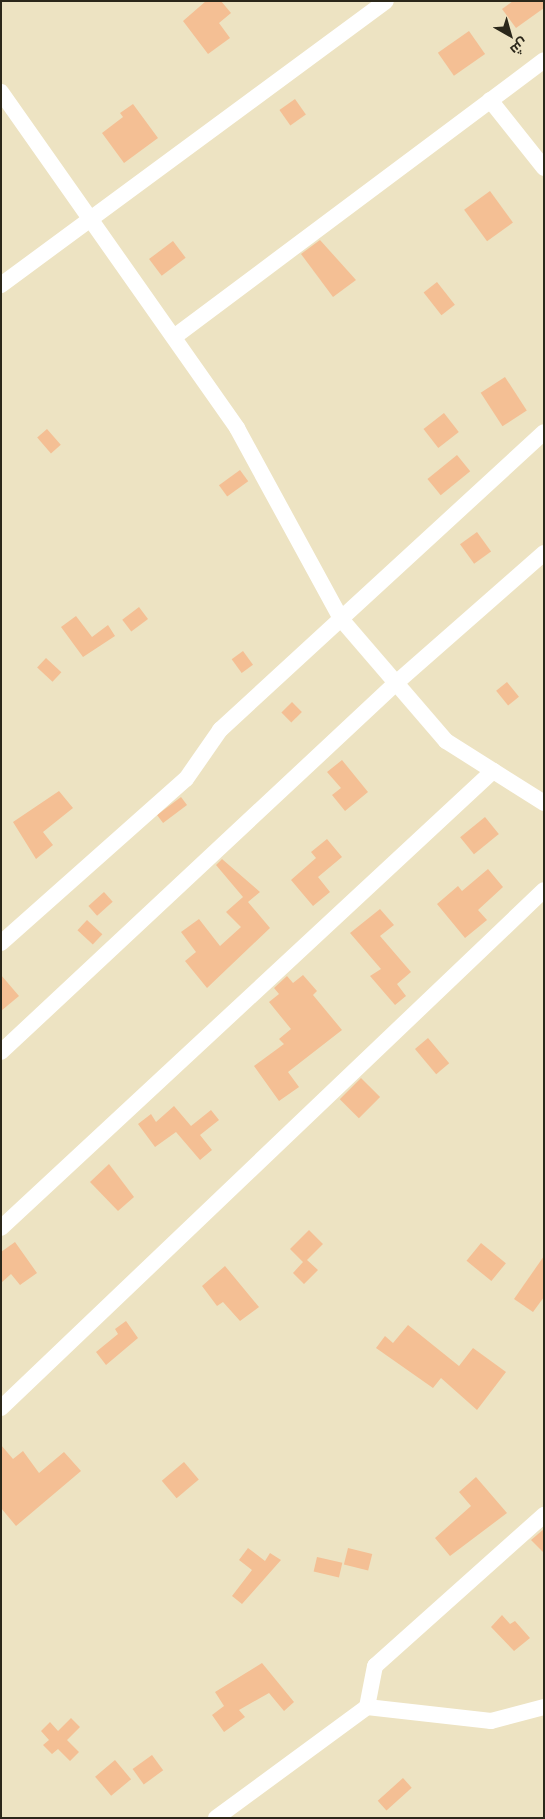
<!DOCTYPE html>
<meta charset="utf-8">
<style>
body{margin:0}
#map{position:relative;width:545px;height:1819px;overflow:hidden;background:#ede3c2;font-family:"Playfair Display",Cairo,serif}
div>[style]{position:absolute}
.building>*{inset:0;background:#f4bf94;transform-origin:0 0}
.street>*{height:16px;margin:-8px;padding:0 8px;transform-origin:8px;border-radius:8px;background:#fff}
span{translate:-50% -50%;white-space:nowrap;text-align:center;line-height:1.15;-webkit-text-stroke:4px #ede3c2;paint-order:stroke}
.frame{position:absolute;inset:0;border:2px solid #2b271a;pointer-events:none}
.north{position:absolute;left:485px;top:10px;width:50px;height:50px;-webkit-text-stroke:4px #ede3c2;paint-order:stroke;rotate:142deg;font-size:14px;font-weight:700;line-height:20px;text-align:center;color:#2b271a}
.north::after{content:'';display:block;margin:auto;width:18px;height:22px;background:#2b271a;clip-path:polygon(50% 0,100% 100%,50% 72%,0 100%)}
</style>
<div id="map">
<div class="building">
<div style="clip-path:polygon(206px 1px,221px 1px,231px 13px,219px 23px,230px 38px,208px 54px,183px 21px)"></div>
<div style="clip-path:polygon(513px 1px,544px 1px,544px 8px,516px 28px,502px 9px)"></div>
<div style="left:469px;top:31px;width:28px;height:38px;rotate:55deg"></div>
<div style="left:295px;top:99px;width:19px;height:19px;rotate:55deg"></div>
<div style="clip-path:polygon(133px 104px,158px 138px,124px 163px,102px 133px,123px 117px,120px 113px)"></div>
<div style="left:490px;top:191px;width:39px;height:32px;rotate:54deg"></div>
<div style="clip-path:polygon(320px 240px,356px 280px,333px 297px,301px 254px)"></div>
<div style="left:173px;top:241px;width:21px;height:30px;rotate:53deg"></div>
<div style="left:437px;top:282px;width:29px;height:17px;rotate:52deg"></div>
<div style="left:505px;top:377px;width:40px;height:29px;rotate:57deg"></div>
<div style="left:444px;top:413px;width:24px;height:26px;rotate:52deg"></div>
<div style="left:47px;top:429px;width:21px;height:13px;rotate:49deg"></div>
<div style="left:457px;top:455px;width:21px;height:38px;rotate:51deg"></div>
<div style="left:240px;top:470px;width:14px;height:26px;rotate:54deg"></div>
<div style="left:477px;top:532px;width:24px;height:21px;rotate:54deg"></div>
<div style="left:139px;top:607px;width:15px;height:21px;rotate:53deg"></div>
<div style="clip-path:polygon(76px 616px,92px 637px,108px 625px,115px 636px,83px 657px,61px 627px)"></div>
<div style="left:243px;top:651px;width:17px;height:14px;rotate:54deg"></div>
<div style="left:46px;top:658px;width:21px;height:13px;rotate:43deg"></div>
<div style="left:507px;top:682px;width:19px;height:14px;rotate:51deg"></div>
<div style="left:292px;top:702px;width:14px;height:15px;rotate:45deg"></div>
<div style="clip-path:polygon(342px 760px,368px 792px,345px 811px,332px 795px,341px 788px,327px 772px)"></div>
<div style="clip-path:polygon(59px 791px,73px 808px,43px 832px,53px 845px,36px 859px,13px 822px)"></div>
<div style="left:181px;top:797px;width:10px;height:30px;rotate:53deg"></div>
<div style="left:485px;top:817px;width:22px;height:32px;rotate:51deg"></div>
<div style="clip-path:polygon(327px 839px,342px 857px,318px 877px,330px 892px,313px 906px,291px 880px,316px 858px,311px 852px)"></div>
<div style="clip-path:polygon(222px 859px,260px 892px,248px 902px,270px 928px,207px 988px,185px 961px,196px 952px,181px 932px,199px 919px,220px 946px,241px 927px,226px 912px,243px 897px,216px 865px)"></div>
<div style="clip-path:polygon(488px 869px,503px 887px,478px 910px,487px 920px,465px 938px,437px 904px,458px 886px,462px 891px)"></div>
<div style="left:104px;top:892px;width:13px;height:21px;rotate:48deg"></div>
<div style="clip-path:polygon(380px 909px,394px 925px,380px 936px,411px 972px,397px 984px,406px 996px,395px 1005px,370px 976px,381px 969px,350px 933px)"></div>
<div style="left:87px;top:920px;width:21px;height:14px;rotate:43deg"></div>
<div style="clip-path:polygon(1px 975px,19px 996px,1px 1011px)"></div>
<div style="clip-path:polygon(303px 975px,317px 991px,313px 995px,342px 1030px,288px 1072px,299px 1087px,279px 1101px,254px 1066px,284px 1044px,279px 1039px,291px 1029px,269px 1002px,279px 994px,274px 988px,287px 976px,293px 983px)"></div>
<div style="left:428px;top:1038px;width:33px;height:17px;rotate:50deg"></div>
<div style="left:361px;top:1078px;width:27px;height:30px;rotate:45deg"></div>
<div style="clip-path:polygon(174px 1106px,191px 1126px,211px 1110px,219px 1120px,200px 1135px,212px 1150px,200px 1160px,176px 1132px,155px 1147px,138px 1124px,151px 1114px,156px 1122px)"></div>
<div style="clip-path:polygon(109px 1164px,134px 1197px,118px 1211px,90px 1182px)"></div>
<div style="clip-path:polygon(309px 1230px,323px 1244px,307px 1260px,318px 1270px,304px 1284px,293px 1273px,303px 1262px,290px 1249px)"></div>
<div style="clip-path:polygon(15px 1242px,37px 1273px,20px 1285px,11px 1274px,1px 1283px,1px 1252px)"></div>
<div style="left:481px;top:1243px;width:32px;height:23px;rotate:39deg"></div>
<div style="clip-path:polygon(544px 1256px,544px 1297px,533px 1312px,514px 1299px)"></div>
<div style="clip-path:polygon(225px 1266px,259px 1307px,240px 1321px,223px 1302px,217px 1306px,202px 1286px)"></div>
<div style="clip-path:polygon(126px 1321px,138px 1338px,106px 1365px,96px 1352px,118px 1334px,115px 1329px)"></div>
<div style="clip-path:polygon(408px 1325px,459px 1366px,473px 1348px,506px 1372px,477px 1410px,441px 1378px,433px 1388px,376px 1348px,385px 1336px,393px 1343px)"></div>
<div style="clip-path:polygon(1px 1445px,13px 1459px,23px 1451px,39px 1473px,64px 1452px,81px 1471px,16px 1526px,1px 1508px)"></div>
<div style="left:184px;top:1462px;width:23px;height:29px;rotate:50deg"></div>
<div style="clip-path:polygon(476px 1477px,507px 1513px,450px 1556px,435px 1538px,471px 1506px,459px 1492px)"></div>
<div style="clip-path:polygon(544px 1529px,544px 1553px,531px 1540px)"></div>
<div style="clip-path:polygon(248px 1548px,265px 1561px,270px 1553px,281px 1560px,242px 1604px,232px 1596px,252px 1570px,239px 1560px)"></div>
<div style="left:348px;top:1548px;width:25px;height:17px;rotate:14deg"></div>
<div style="left:317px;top:1557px;width:26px;height:15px;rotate:13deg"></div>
<div style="clip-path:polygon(502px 1615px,510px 1624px,515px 1621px,530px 1638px,514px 1651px,491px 1627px)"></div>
<div style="clip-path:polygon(262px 1663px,294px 1702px,284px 1711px,269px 1693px,239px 1710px,245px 1717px,224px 1732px,212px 1715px,224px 1706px,215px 1692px)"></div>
<div style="clip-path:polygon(71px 1718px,80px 1727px,67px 1740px,79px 1752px,70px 1761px,58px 1749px,52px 1754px,43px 1745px,49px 1740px,41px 1731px,50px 1722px,58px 1731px)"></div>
<div style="left:152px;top:1755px;width:19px;height:24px;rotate:54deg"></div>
<div style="left:115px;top:1760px;width:25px;height:26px;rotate:50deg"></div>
<div style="left:403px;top:1778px;width:13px;height:34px;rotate:48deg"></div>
</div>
<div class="street">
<div style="left:1px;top:92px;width:411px;rotate:54.9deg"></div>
<div style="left:237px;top:428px;width:217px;rotate:61.4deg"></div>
<div style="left:341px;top:619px;width:161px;rotate:49.3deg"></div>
<div style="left:446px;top:741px;width:116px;rotate:32.3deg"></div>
<div style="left:490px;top:100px;width:87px;rotate:51.5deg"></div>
<div style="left:1px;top:285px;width:478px;rotate:-36.4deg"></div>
<div style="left:174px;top:337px;width:462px;rotate:-36.8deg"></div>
<div style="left:1px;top:943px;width:247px;rotate:-41.6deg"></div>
<div style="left:186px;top:779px;width:60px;rotate:-55.2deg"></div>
<div style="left:220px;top:730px;width:440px;rotate:-42.6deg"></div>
<div style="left:1px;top:1052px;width:541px;rotate:-43.05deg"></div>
<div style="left:396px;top:683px;width:197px;rotate:-41.3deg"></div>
<div style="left:1px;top:1228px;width:672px;rotate:-42.89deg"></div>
<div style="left:1px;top:1408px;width:750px;rotate:-43.65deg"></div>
<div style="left:367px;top:1707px;width:42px;rotate:-79deg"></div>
<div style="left:375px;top:1666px;width:227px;rotate:-41.8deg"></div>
<div style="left:216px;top:1818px;width:187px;rotate:-36.3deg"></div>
<div style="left:367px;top:1707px;width:125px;rotate:6.4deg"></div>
<div style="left:491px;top:1721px;width:55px;rotate:-14.8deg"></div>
</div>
<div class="frame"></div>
<div class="north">ش</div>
</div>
